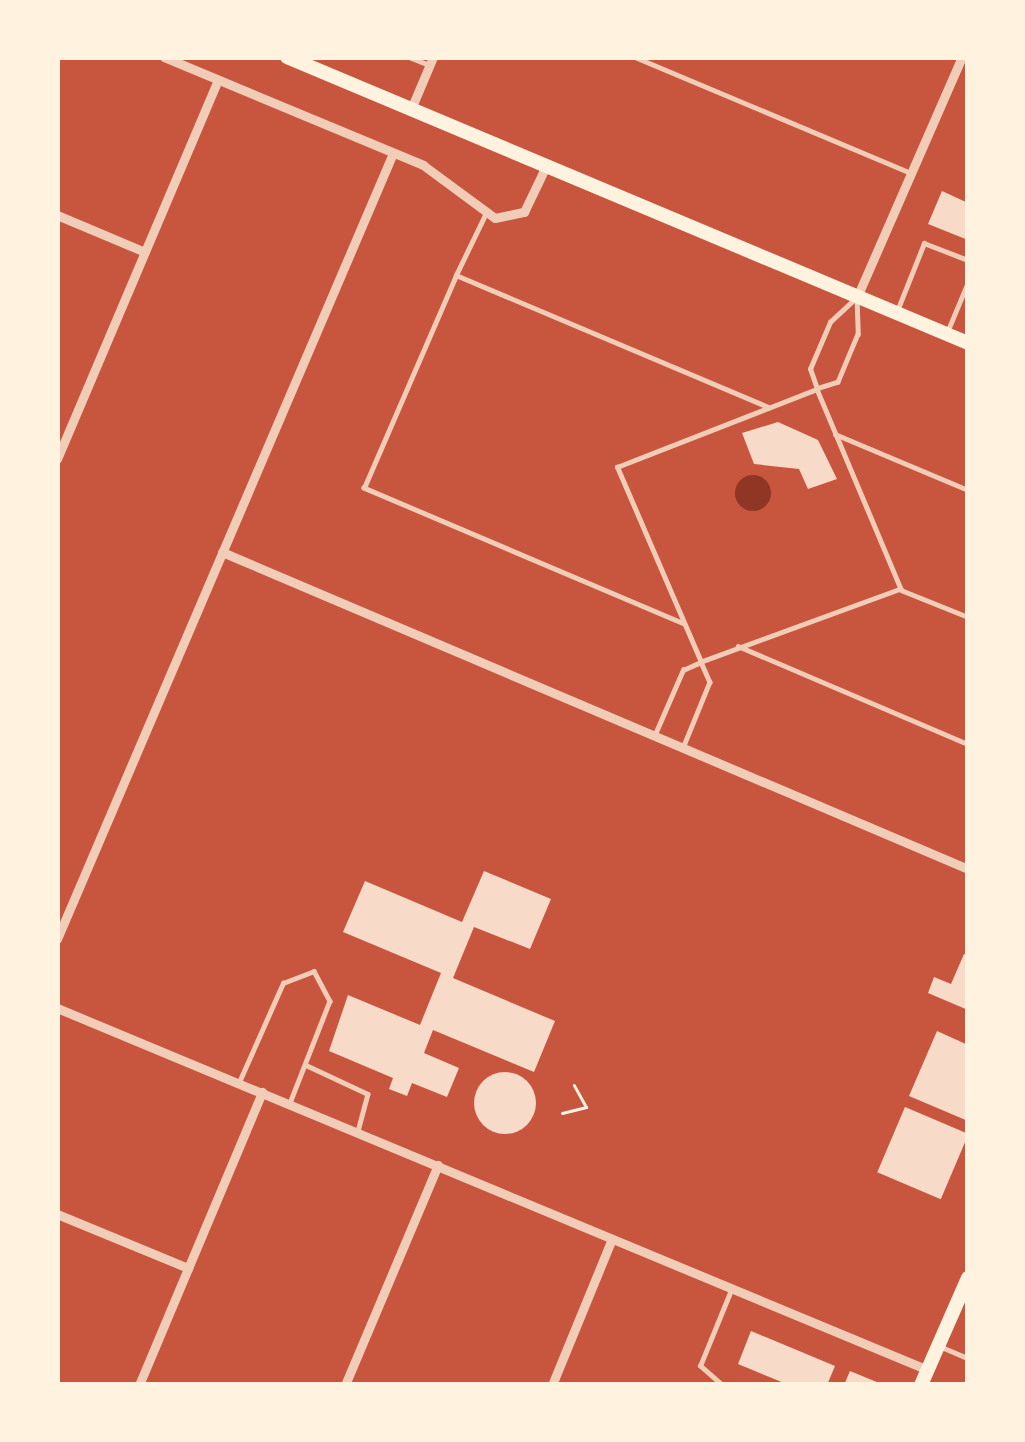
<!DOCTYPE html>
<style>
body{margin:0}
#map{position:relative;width:1025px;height:1442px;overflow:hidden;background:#c8553d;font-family:"Times New Roman",serif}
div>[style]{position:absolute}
.water>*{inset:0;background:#8f3625}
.round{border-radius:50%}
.building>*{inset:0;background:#f7dbc8;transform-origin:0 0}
.path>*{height:3px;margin:-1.5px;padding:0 1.5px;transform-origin:1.5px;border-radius:1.5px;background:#fff3e0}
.service>*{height:4.5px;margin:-2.25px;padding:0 2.25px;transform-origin:2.25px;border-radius:2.25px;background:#f1ccb7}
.minor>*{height:9px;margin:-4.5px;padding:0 4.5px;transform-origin:4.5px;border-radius:4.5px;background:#f1ccb7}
.secondary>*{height:14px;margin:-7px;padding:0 7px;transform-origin:7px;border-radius:7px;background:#fff3e0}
span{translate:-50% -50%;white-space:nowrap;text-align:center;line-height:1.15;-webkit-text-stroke:9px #fff3e0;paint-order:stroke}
.frame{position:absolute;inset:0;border:60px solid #fff3e0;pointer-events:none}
</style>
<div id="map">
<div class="water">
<div class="round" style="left:735px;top:475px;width:36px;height:36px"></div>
</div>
<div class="building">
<div style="clip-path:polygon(942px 191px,968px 203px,968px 240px,928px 224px)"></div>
<div style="clip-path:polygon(778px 422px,818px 440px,837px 479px,808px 489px,799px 469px,754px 464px,742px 433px)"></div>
<div style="clip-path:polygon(484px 871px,551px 899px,530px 949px,474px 927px,453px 978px,555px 1021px,534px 1072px,433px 1030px,424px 1053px,459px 1068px,447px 1097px,412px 1083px,407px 1096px,389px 1089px,393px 1078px,329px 1051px,348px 995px,420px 1025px,441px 973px,343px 932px,365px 881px,462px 922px)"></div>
<div style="clip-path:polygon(964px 954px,968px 956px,968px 1010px,928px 993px,934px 977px,951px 984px)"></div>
<div style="clip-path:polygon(937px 1031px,968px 1045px,968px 1121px,909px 1096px)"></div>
<div class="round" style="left:474px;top:1072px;width:62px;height:62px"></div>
<div style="left:905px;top:1107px;width:69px;height:71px;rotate:23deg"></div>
<div style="clip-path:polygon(751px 1331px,835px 1366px,827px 1385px,789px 1385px,738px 1364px)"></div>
<div style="clip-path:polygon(850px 1371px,884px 1385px,844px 1385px)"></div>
</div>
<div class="path">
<div style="left:562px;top:1113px;width:25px;rotate:-14deg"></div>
<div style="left:586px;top:1107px;width:25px;rotate:-119deg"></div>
</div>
<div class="service">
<div style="left:409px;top:57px;width:22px;rotate:21deg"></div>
<div style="left:635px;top:57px;width:297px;rotate:22.8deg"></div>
<div style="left:456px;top:275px;width:67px;rotate:-64.2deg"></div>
<div style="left:857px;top:297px;width:37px;rotate:88deg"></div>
<div style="left:858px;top:334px;width:52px;rotate:112.6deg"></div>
<div style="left:838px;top:382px;width:22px;rotate:162deg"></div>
<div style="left:817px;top:389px;width:21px;rotate:-109deg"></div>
<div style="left:810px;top:369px;width:51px;rotate:-66.9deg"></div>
<div style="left:830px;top:322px;width:37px;rotate:-43deg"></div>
<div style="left:897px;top:311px;width:73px;rotate:-68.3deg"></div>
<div style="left:924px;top:243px;width:47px;rotate:21.1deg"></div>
<div style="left:948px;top:330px;width:52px;rotate:-67.4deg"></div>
<div style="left:817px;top:389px;width:217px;rotate:67.2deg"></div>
<div style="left:901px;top:589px;width:213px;rotate:159.9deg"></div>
<div style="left:701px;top:662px;width:212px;rotate:-113.3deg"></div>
<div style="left:617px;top:467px;width:215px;rotate:-21.3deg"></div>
<div style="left:835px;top:434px;width:144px;rotate:22.8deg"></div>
<div style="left:901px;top:590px;width:72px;rotate:21.9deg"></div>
<div style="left:684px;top:624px;width:348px;rotate:-157deg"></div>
<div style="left:364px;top:488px;width:232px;rotate:-66.6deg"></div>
<div style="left:456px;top:275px;width:340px;rotate:22.9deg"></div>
<div style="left:738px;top:646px;width:250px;rotate:23.1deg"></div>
<div style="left:656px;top:732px;width:68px;rotate:-66.5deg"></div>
<div style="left:683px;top:670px;width:20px;rotate:-24deg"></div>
<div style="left:701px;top:662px;width:22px;rotate:66deg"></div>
<div style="left:710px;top:682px;width:71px;rotate:112.2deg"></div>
<div style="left:306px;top:1065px;width:68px;rotate:25.1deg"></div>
<div style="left:368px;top:1094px;width:39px;rotate:105deg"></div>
<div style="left:240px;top:1080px;width:106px;rotate:-66.1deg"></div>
<div style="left:283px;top:983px;width:33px;rotate:-21deg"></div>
<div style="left:314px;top:971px;width:34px;rotate:62deg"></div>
<div style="left:330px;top:1001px;width:110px;rotate:111.4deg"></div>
<div style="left:944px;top:1348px;width:26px;rotate:23deg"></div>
<div style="left:722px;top:1385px;width:29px;rotate:-139deg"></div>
<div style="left:700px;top:1366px;width:82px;rotate:-67.8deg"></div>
</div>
<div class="minor">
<div style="left:164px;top:57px;width:281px;rotate:22.6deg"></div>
<div style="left:423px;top:165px;width:89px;rotate:36.4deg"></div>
<div style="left:495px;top:218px;width:30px;rotate:-12deg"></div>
<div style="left:524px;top:212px;width:51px;rotate:-64.4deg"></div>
<div style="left:411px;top:109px;width:56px;rotate:-67.1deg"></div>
<div style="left:57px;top:215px;width:95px;rotate:22.8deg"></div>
<div style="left:857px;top:297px;width:262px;rotate:-66.4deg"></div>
<div style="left:57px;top:459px;width:412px;rotate:-67deg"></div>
<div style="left:222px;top:552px;width:811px;rotate:23.02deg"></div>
<div style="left:57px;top:939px;width:855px;rotate:-66.85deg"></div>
<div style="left:57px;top:1008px;width:943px;rotate:22.57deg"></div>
<div style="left:57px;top:1214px;width:142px;rotate:22.4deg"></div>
<div style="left:139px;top:1385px;width:318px;rotate:-67.2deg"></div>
<div style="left:345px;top:1385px;width:239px;rotate:-67.1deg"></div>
<div style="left:552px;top:1385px;width:158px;rotate:-67.7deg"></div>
</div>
<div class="secondary">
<div style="left:287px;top:57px;width:739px;rotate:22.78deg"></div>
<div style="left:921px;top:1385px;width:117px;rotate:-66.3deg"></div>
</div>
<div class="frame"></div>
</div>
